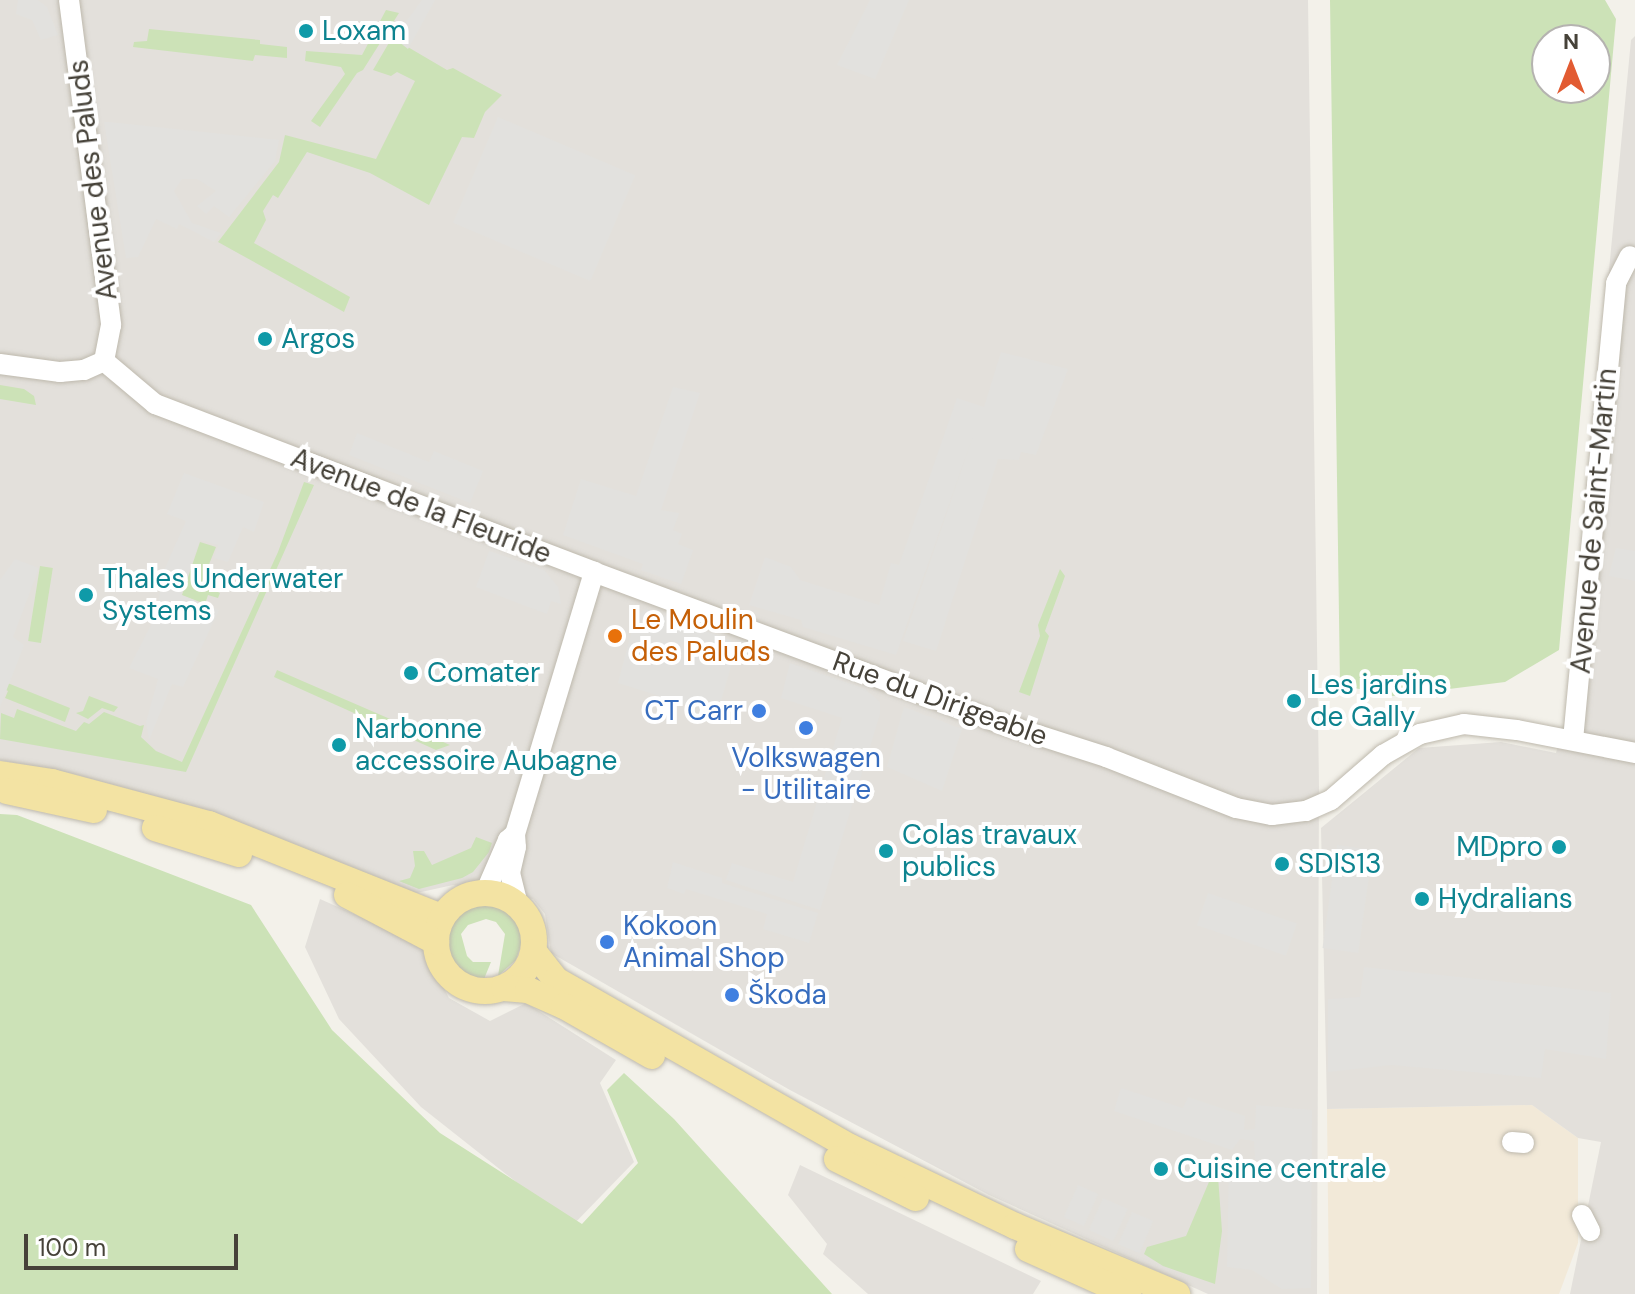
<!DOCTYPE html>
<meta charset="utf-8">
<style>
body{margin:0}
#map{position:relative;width:1635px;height:1294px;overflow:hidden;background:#f3f1ea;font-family:"DM Sans",sans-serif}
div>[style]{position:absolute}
.commercial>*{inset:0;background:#f2e9d8}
.industrial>*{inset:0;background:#e3e0db}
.green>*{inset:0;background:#cce2b7;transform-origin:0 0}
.parking>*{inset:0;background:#e2e1de;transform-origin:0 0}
.roads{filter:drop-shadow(0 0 2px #beb9ad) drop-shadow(0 0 2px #beb9ad)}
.minor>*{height:20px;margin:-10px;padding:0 10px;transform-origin:10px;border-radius:10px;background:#fff}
.major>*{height:26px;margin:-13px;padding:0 13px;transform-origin:13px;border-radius:13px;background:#f3e3a3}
.major>.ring{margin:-13px;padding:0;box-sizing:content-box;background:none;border:26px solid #f3e3a3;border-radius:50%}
.dots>*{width:22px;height:22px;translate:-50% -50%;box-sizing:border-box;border:4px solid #fff;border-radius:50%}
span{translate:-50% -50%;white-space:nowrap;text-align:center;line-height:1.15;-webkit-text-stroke:8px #fff;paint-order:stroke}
.culture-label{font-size:28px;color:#0d838f}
.left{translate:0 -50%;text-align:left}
.right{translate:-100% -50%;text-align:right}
.street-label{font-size:28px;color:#464239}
.food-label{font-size:28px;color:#c56008}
.shop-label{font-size:28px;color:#366cbe}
.north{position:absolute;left:1531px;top:24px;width:80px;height:80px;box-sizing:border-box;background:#fff;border:2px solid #b5b3b0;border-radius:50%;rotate:0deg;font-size:22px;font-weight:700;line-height:32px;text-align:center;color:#464239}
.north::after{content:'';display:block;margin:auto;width:28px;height:36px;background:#e25b32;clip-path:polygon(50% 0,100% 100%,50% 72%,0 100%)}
.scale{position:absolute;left:24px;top:1234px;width:214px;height:36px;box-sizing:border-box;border:4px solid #464239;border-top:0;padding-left:10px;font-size:24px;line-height:28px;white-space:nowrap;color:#464239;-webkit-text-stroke:6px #fff;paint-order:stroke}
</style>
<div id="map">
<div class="commercial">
<div style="clip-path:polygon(1532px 1105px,1578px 1138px,1578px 1243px,1559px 1294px,1329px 1294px,1327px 1109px)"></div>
</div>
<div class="industrial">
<div style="clip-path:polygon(0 0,1308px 0,1319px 787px,1317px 1294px,1208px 1294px,989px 1195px,790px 1090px,551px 953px,545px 914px,533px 899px,453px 885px,412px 894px,217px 813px,66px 772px,0 760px)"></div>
<div style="clip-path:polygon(1635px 36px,1635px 1294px,1570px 1294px,1601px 1142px,1578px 1138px,1532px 1105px,1327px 1109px,1321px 828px,1419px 748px,1501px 742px,1556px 753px,1567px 710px,1631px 40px)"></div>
<div style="clip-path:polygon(320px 899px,421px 944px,449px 998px,490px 1021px,526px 1003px,616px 1060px,600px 1083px,634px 1162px,572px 1226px,421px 1107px,339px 1019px,305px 947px)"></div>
<div style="clip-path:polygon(800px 1165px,1041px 1281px,1033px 1294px,868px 1294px,823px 1254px,827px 1244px,788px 1195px)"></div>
</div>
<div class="green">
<div style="clip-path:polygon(evenodd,1330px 0,1605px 0,1616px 19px,1559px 650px,1505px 682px,1393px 696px,1340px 685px,1330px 0,1595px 40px,1595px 88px,1547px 88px,1547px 40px,1595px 40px)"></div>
<div style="clip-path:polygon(386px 10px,399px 13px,363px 70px,357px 73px,320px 127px,311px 121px,345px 74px,341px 67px,305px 61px,306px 51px,362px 55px)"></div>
<div style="clip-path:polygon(149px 29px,260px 40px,260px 44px,287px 47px,287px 58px,255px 55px,253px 61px,133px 47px,134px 42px,147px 41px)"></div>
<div style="clip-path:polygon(390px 41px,401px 43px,447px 70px,453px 68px,502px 95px,485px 112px,474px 138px,462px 137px,429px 205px,370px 173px,307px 152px,278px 198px,273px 195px,263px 211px,266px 220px,254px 243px,350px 297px,344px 312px,218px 242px,279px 162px,285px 135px,376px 159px,415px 81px,397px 72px,391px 76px,373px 70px)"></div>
<div style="clip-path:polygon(0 385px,24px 389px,34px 396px,36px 405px,0 399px)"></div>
<div style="clip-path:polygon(304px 482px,314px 485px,186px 772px,0 739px,1px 713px,14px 718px,17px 709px,76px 731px,84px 722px,89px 724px,104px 712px,140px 726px,144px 725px,141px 737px,156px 751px,182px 762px,278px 552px)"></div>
<div style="clip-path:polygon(200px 542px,216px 547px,201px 584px,220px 593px,218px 598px,208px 595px,205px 604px,182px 595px)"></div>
<div style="left:40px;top:566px;width:13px;height:76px;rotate:9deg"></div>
<div style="clip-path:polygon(1060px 569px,1065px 576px,1045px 631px,1049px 636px,1030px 696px,1019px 692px,1040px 636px,1038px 625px)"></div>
<div style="clip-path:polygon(277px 670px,450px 745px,436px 750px,274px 677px)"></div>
<div style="clip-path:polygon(0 680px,70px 708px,65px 722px,5px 698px,8px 691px,0 687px)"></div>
<div style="clip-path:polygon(89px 696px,118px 707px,114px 712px,102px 708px,88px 719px,76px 713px,83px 711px)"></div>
<div style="clip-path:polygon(0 814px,17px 815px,251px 905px,332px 1030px,440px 1133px,582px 1224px,638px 1163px,607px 1090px,624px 1073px,674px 1119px,832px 1294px,0 1294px)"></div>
<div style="clip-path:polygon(476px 837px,492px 843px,489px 852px,473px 872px,462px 878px,419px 889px,399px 881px,410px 878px,415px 866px,413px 851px,424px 851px,432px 865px,471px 848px)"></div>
<div style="clip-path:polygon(486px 903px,509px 912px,518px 925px,522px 942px,516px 960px,498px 976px,505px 934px,496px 922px,486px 919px,468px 925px,461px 934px,467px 956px,473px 962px,491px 962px,484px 979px,469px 976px,453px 966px,445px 948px,453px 918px,465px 908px)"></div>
<div style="clip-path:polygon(1217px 1163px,1222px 1231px,1215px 1284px,1163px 1266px,1144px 1254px,1147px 1247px,1186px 1236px)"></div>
</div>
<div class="parking">
<div style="clip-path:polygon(18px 0,38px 0,47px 7px,58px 35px,41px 40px,32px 20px,16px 14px)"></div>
<div style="clip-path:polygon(422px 0,435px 0,408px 49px,394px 38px)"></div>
<div style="clip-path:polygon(870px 0,909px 0,875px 79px,837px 65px)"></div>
<div style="left:498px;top:117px;width:149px;height:115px;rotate:23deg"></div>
<div style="clip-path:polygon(104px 122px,109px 122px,279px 140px,275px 161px,229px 217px,214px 206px,206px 214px,197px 206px,216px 191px,197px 179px,182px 179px,174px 191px,192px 223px,221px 233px,214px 242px,179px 224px,177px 229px,156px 219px,138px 257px,126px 258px)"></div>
<div style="clip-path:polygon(1001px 352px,1068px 369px,1036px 455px,1021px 452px,1019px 460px,998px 459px,936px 651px,903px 641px,973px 436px,896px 655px,803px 627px,801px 620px,749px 605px,765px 557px,791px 567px,800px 580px,879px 605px,891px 563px,899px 565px,957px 398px,984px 407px)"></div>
<div style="clip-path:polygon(673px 387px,700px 393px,661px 510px,679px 513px,673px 530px,682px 534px,678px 544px,693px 550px,681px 584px,641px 570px,643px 564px,563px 535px,581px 479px,636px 496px)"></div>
<div style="clip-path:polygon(357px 433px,429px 462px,434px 451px,483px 471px,470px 503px,349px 455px)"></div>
<div style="clip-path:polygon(184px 473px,264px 502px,254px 532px,243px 527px,228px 562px,214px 558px,218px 545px,200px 540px,181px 595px,219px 610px,183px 687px,172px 684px,149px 740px,146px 722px,158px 679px,129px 668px,155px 617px,165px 568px,186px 521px,167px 514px)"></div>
<div style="clip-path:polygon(1616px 548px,1635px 551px,1635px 581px,1609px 576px)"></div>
<div style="clip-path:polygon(489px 551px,544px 570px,558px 587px,561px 604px,551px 601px,547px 614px,476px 587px)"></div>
<div style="clip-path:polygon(15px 559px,39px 568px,13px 637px,24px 645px,0 707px,0 580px)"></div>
<div style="clip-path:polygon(646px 609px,738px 643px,717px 714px,618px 683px,636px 615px)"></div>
<div style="clip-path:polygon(790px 663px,865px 689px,880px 702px,880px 714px,820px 910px,726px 880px,732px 863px,793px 882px,842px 718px,781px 698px)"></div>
<div style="clip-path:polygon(904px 707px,962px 729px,942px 791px,887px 767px)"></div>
<div style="left:1337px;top:845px;width:36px;height:104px;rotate:8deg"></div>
<div style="clip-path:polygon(673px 862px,722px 878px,722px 883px,818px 913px,809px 943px,763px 929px,767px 914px,686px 889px,684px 894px,667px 888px)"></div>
<div style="left:1208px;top:893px;width:94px;height:34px;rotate:19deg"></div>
<div style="clip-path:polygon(1364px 967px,1611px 993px,1606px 1059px,1545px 1049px,1541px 1078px,1391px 1065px,1328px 1072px,1328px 999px,1360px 997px)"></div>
<div style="clip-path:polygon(1121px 1088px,1183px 1108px,1188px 1097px,1245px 1116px,1244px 1130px,1255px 1129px,1256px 1105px,1312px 1110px,1311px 1288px,1282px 1289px,1252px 1270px,1227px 1267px,1229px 1162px,1255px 1161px,1254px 1141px,1240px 1139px,1232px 1150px,1114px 1111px)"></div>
<div style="left:1078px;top:1185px;width:22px;height:35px;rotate:24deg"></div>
<div style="left:1103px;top:1198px;width:27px;height:35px;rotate:24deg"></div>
<div style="left:1132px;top:1212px;width:23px;height:35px;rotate:23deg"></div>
</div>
<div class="roads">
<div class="minor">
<div style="left:69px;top:0;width:328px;rotate:82.6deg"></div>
<div style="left:111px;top:325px;width:37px;rotate:101deg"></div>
<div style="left:104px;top:361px;width:67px;rotate:40.1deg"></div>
<div style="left:155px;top:404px;width:470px;rotate:20.9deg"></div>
<div style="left:594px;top:572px;width:424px;rotate:20.4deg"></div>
<div style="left:991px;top:720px;width:121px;rotate:17.8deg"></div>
<div style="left:1106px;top:757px;width:140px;rotate:21.4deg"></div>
<div style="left:1236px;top:808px;width:37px;rotate:11deg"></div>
<div style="left:1272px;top:815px;width:34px;rotate:-7deg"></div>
<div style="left:1306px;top:811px;width:27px;rotate:-24deg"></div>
<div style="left:1331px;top:800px;width:69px;rotate:-40.9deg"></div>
<div style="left:1383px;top:755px;width:43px;rotate:-29.6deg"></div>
<div style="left:1420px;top:734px;width:45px;rotate:-12.8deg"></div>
<div style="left:1464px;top:724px;width:53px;rotate:6.5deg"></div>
<div style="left:1517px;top:730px;width:120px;rotate:11deg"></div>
<div style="left:0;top:364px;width:61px;rotate:7.6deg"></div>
<div style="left:60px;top:372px;width:24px;rotate:-5deg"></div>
<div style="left:84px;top:370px;width:22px;rotate:-24deg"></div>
<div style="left:1573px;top:740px;width:459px;rotate:-84.6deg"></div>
<div style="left:1616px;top:283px;width:30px;rotate:-63deg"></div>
<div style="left:515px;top:834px;width:274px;rotate:-73.2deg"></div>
<div style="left:485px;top:893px;width:58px;rotate:-66.5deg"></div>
<div style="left:508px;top:840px;width:9px;rotate:-41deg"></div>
<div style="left:515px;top:834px;width:13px;rotate:86deg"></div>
<div style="left:516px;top:847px;width:27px;rotate:103deg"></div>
<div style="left:510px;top:873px;width:34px;rotate:76deg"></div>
<div style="left:1512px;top:1142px;width:12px;rotate:5deg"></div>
<div style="left:1582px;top:1215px;width:18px;rotate:63deg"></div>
</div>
<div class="major">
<div style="left:0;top:774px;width:53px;rotate:8.7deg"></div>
<div style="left:52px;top:782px;width:163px;rotate:15deg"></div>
<div style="left:209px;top:824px;width:251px;rotate:21.8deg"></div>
<div style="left:7px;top:791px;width:89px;rotate:12.3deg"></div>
<div style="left:155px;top:828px;width:88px;rotate:17.2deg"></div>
<div class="ring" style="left:436px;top:893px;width:72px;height:72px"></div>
<div style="left:347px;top:895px;width:101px;rotate:27.8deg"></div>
<div style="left:534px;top:952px;width:36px;rotate:52deg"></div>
<div style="left:556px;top:980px;width:338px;rotate:29.6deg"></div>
<div style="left:850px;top:1147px;width:183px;rotate:25.6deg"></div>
<div style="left:1015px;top:1226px;width:176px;rotate:22.8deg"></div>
<div style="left:504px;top:988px;width:24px;rotate:5deg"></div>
<div style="left:528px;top:990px;width:39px;rotate:24deg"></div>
<div style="left:564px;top:1006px;width:101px;rotate:29.6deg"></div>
<div style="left:837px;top:1159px;width:88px;rotate:26.3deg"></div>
<div style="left:1028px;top:1249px;width:110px;rotate:24.2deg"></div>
</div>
</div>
<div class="dots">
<div style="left:306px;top:31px;background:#0f9aa8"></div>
<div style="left:265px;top:339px;background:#0f9aa8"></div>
<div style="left:86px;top:595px;background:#0f9aa8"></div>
<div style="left:615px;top:636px;background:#e8710a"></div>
<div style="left:411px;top:673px;background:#0f9aa8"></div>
<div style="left:1294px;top:701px;background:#0f9aa8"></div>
<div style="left:759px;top:711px;background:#3f7fe0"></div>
<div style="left:806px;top:728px;background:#3f7fe0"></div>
<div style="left:339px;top:745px;background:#0f9aa8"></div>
<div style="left:1559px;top:847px;background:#0f9aa8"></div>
<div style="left:886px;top:851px;background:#0f9aa8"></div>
<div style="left:1282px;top:864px;background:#0f9aa8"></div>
<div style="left:1422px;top:899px;background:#0f9aa8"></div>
<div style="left:607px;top:942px;background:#3f7fe0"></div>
<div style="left:732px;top:995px;background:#3f7fe0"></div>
<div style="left:1161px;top:1169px;background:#0f9aa8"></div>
</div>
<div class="culture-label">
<span class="left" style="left:322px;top:31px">Loxam</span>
<span class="left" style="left:281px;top:339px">Argos</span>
<span class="left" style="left:102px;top:595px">Thales Underwater<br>Systems</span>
<span class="left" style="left:427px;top:673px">Comater</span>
<span class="left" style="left:1310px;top:701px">Les jardins<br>de Gally</span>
<span class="left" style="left:355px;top:745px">Narbonne<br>accessoire Aubagne</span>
<span class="left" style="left:902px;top:851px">Colas travaux<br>publics</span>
<span class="right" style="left:1543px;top:847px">MDpro</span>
<span class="left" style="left:1298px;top:864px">SDIS13</span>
<span class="left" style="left:1438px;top:899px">Hydralians</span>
<span class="left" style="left:1177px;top:1169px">Cuisine centrale</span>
</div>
<div class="street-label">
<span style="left:93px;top:180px;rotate:-97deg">Avenue des Paluds</span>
<span style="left:421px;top:506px;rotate:21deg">Avenue de la Fleuride</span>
<span style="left:1594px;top:521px;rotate:-85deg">Avenue de Saint-Martin</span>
<span style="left:940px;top:699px;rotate:20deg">Rue du Dirigeable</span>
</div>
<div class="food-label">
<span class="left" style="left:631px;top:636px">Le Moulin<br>des Paluds</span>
</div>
<div class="shop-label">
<span class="right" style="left:743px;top:711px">CT Carr</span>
<span style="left:806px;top:774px">Volkswagen<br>- Utilitaire</span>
<span class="left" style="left:623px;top:942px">Kokoon<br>Animal Shop</span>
<span class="left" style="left:748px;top:995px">Škoda</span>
</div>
<div class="north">N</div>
<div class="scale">100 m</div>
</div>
